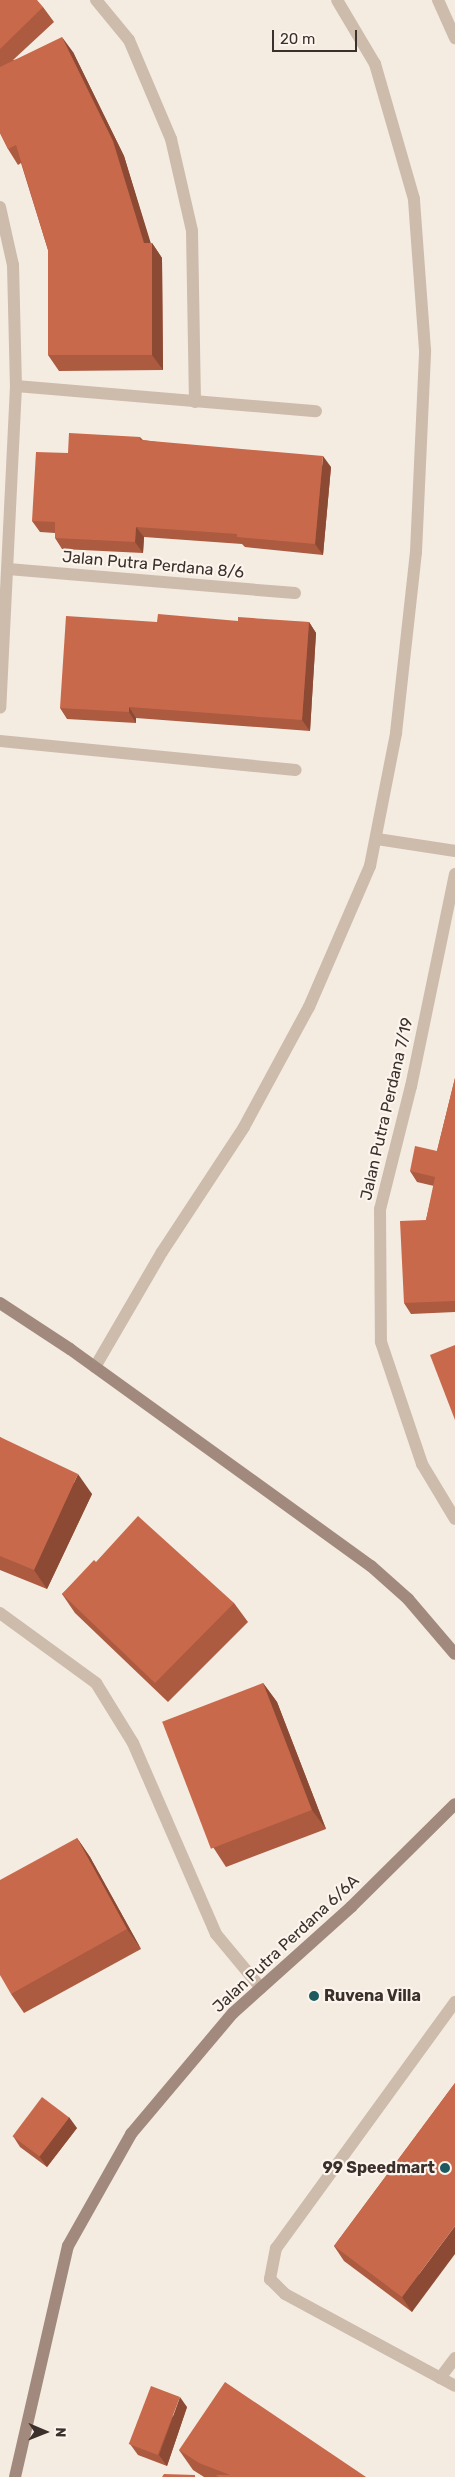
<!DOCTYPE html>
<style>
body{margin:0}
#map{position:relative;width:455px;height:2477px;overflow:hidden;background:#f4ebe1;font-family:Rubik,sans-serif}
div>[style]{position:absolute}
.lane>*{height:12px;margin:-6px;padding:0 6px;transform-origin:6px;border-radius:6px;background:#cdbbac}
.street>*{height:12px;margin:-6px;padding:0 6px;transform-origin:6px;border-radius:6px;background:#cdbbac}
.secondary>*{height:12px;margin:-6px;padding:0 6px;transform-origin:6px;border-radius:6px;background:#a18a7d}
.wall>*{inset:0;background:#ac5a40}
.shaded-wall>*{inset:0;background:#8c4a34}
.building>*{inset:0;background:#c8694b;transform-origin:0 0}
.dots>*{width:14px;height:14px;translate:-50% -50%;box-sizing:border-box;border:2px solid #fbf5ee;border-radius:50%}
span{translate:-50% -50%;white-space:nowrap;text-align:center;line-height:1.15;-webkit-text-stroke:4.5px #fbf5ee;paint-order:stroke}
.street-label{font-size:16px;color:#3b302b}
.poi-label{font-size:16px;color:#3b302b;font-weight:700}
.left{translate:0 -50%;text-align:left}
.right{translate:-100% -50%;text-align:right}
.north{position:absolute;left:20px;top:2407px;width:50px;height:50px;-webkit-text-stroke:4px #fbf5ee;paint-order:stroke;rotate:91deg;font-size:14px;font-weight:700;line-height:20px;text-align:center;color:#3b302b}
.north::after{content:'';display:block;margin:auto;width:18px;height:22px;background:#3b302b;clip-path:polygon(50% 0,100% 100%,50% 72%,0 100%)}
.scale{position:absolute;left:272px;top:30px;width:85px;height:22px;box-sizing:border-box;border:2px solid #3b302b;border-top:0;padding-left:6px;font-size:15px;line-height:18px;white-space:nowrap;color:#3b302b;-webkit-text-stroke:4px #fbf5ee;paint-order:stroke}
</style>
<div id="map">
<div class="lane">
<div style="left:0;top:1613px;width:119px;rotate:36.1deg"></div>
<div style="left:96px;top:1683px;width:70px;rotate:58.3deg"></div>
<div style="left:133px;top:1743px;width:208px;rotate:66.5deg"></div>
<div style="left:216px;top:1934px;width:70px;rotate:50.2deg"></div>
</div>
<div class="street">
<div style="left:96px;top:0;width:52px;rotate:50.5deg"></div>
<div style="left:129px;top:40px;width:108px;rotate:67deg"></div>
<div style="left:171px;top:139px;width:94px;rotate:77.1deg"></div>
<div style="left:192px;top:231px;width:171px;rotate:89deg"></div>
<div style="left:438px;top:0;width:42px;rotate:65.9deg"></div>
<div style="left:0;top:207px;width:59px;rotate:77.4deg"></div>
<div style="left:13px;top:265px;width:121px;rotate:88.6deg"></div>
<div style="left:16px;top:386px;width:322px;rotate:92.8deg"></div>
<div style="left:16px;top:386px;width:301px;rotate:4.8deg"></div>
<div style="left:8px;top:569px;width:288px;rotate:4.8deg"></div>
<div style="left:0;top:741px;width:297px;rotate:5.6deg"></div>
<div style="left:377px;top:839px;width:79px;rotate:8.7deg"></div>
<div style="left:455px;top:874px;width:217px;rotate:101.7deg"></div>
<div style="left:411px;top:1086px;width:127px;rotate:104.1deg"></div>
<div style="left:380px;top:1209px;width:133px;rotate:89.6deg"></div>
<div style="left:381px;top:1342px;width:129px;rotate:71.4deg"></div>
<div style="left:422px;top:1464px;width:64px;rotate:59deg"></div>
<div style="left:95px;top:1367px;width:133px;rotate:-59.8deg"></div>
<div style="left:162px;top:1252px;width:149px;rotate:-56.7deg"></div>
<div style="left:244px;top:1127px;width:136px;rotate:-61.6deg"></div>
<div style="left:309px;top:1007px;width:154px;rotate:-66.6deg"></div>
<div style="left:370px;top:866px;width:136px;rotate:-78.9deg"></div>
<div style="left:396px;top:733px;width:182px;rotate:-83.7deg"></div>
<div style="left:416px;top:552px;width:202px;rotate:-87.4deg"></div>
<div style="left:425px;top:350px;width:151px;rotate:-94.2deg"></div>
<div style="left:414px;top:199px;width:141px;rotate:-106.1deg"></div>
<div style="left:375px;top:64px;width:74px;rotate:-120.7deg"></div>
<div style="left:455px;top:2002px;width:304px;rotate:126deg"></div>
<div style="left:276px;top:2248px;width:32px;rotate:101deg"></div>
<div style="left:270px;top:2279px;width:21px;rotate:45deg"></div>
<div style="left:285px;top:2294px;width:193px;rotate:28.4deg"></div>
<div style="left:440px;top:2378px;width:25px;rotate:-53deg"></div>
</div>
<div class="secondary">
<div style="left:0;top:1303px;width:84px;rotate:33.3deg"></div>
<div style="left:70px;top:1349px;width:371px;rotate:35.8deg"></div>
<div style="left:371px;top:1566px;width:50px;rotate:41.7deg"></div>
<div style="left:408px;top:1599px;width:72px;rotate:49.5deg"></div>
<div style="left:15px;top:2477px;width:237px;rotate:-77.1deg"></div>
<div style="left:68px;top:2246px;width:129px;rotate:-60.6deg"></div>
<div style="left:131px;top:2134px;width:158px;rotate:-49.9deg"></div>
<div style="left:233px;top:2013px;width:159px;rotate:-41.9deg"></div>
<div style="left:351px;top:1907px;width:146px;rotate:-44.7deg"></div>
</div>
<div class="wall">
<div style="clip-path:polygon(0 0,43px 7px,54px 22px,13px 60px,73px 52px,124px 156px,150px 243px,152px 243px,162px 258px,163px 370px,59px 371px,48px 355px,48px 250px,21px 163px,18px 165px,8px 149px,0 133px)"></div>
<div style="clip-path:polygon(140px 437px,143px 440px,331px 467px,323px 555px,245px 547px,242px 544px,144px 537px,143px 553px,62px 549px,55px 538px,55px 533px,40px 532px,32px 521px)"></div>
<div style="clip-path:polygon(238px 621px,309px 622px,316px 633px,310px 731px,136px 718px,136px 723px,67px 719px,60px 708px,157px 622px)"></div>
<div style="clip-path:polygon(455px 1078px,455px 1312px,411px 1314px,404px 1303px,426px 1220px,434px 1186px,417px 1182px,410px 1171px,437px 1151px)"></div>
<div style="clip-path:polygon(0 1437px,92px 1494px,47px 1589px,0 1570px)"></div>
<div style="clip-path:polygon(96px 1562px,234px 1603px,248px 1622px,168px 1702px,75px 1613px,62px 1594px)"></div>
<div style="clip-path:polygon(263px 1683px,277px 1702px,326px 1829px,226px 1867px,213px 1847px)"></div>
<div style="clip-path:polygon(77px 1838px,90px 1857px,141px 1949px,24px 2013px,11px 1994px)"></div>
<div style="clip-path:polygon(455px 2083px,412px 2312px,344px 2261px,334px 2246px)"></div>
<div style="clip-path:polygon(77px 2128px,47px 2167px,20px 2147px,13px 2136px)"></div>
<div style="clip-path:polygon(187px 2407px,167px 2466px,138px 2455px,130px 2444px)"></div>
<div style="clip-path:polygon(179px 2450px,366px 2477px,204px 2477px,193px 2470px)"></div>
</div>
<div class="shaded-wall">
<div style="clip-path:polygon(62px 37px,73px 52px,124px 156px,152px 247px,152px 243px,162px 258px,163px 370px,152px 355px)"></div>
<div style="clip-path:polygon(323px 456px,331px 467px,323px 555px,315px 544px)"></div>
<div style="clip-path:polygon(136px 527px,144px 537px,143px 553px,135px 542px)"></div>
<div style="clip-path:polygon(309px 622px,316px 633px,310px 731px,302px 720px)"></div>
<div style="clip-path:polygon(129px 707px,136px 718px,136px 723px,129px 712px)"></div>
<div style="clip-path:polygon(78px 1474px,92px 1494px,47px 1589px,34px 1570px)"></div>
<div style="clip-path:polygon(263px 1683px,277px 1702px,326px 1829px,312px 1810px)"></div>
<div style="clip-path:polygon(77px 1838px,90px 1857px,141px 1949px,127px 1929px)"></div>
<div style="clip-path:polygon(69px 2117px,77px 2128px,47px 2167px,39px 2156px)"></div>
<div style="clip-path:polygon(455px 2226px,455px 2254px,412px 2312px,402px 2297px)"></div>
<div style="clip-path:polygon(180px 2397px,187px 2407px,167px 2466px,159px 2455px)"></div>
</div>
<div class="building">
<div style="clip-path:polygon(0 0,37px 0,43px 7px,0 49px)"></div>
<div style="clip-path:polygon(62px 37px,113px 141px,144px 243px,152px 243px,152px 355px,48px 355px,48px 250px,16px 145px,8px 149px,0 133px,0 67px)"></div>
<div style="clip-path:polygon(69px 433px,140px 437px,140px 440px,323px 456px,315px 544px,237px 537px,237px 534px,136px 527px,135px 542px,55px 538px,55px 522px,32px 521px,36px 452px,68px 453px)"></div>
<div style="clip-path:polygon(158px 614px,238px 621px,238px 617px,309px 622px,302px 720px,129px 707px,129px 712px,60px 708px,66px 616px,157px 622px)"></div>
<div style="clip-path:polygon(455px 1078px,455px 1301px,404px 1303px,400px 1221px,426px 1220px,435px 1177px,410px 1171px,415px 1146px,437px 1151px)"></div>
<div style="clip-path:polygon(455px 1345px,455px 1420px,430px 1355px)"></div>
<div style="clip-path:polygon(0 1437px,78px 1474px,34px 1570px,0 1556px)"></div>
<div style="clip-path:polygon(138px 1516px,234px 1603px,155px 1683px,62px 1594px,94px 1560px,96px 1562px)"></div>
<div style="left:263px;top:1683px;width:136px;height:108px;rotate:69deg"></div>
<div style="clip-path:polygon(77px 1838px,127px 1929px,11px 1994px,0 1975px,0 1880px)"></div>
<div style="clip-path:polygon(455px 2083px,455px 2226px,402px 2297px,334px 2246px)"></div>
<div style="left:42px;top:2097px;width:34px;height:49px;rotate:37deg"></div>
<div style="clip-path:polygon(225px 2382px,366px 2477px,219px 2477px,215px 2475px,230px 2475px,199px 2463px,179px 2450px)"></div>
<div style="left:151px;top:2386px;width:31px;height:62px;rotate:21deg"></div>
<div style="clip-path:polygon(164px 2474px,195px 2475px,195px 2477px,162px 2477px)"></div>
</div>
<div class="dots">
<div style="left:314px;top:1996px;background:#1f5a5e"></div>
<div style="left:445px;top:2168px;background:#1f5a5e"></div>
</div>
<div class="street-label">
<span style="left:153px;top:565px;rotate:5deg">Jalan Putra Perdana 8/6</span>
<span style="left:387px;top:1109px;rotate:-77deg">Jalan Putra Perdana 7/19</span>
<span style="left:286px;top:1944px;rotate:-43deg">Jalan Putra Perdana 6/6A</span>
</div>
<div class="poi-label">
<span class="left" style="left:324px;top:1996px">Ruvena Villa</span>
<span class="right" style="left:435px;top:2168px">99 Speedmart</span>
</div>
<div class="north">N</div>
<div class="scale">20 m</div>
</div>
